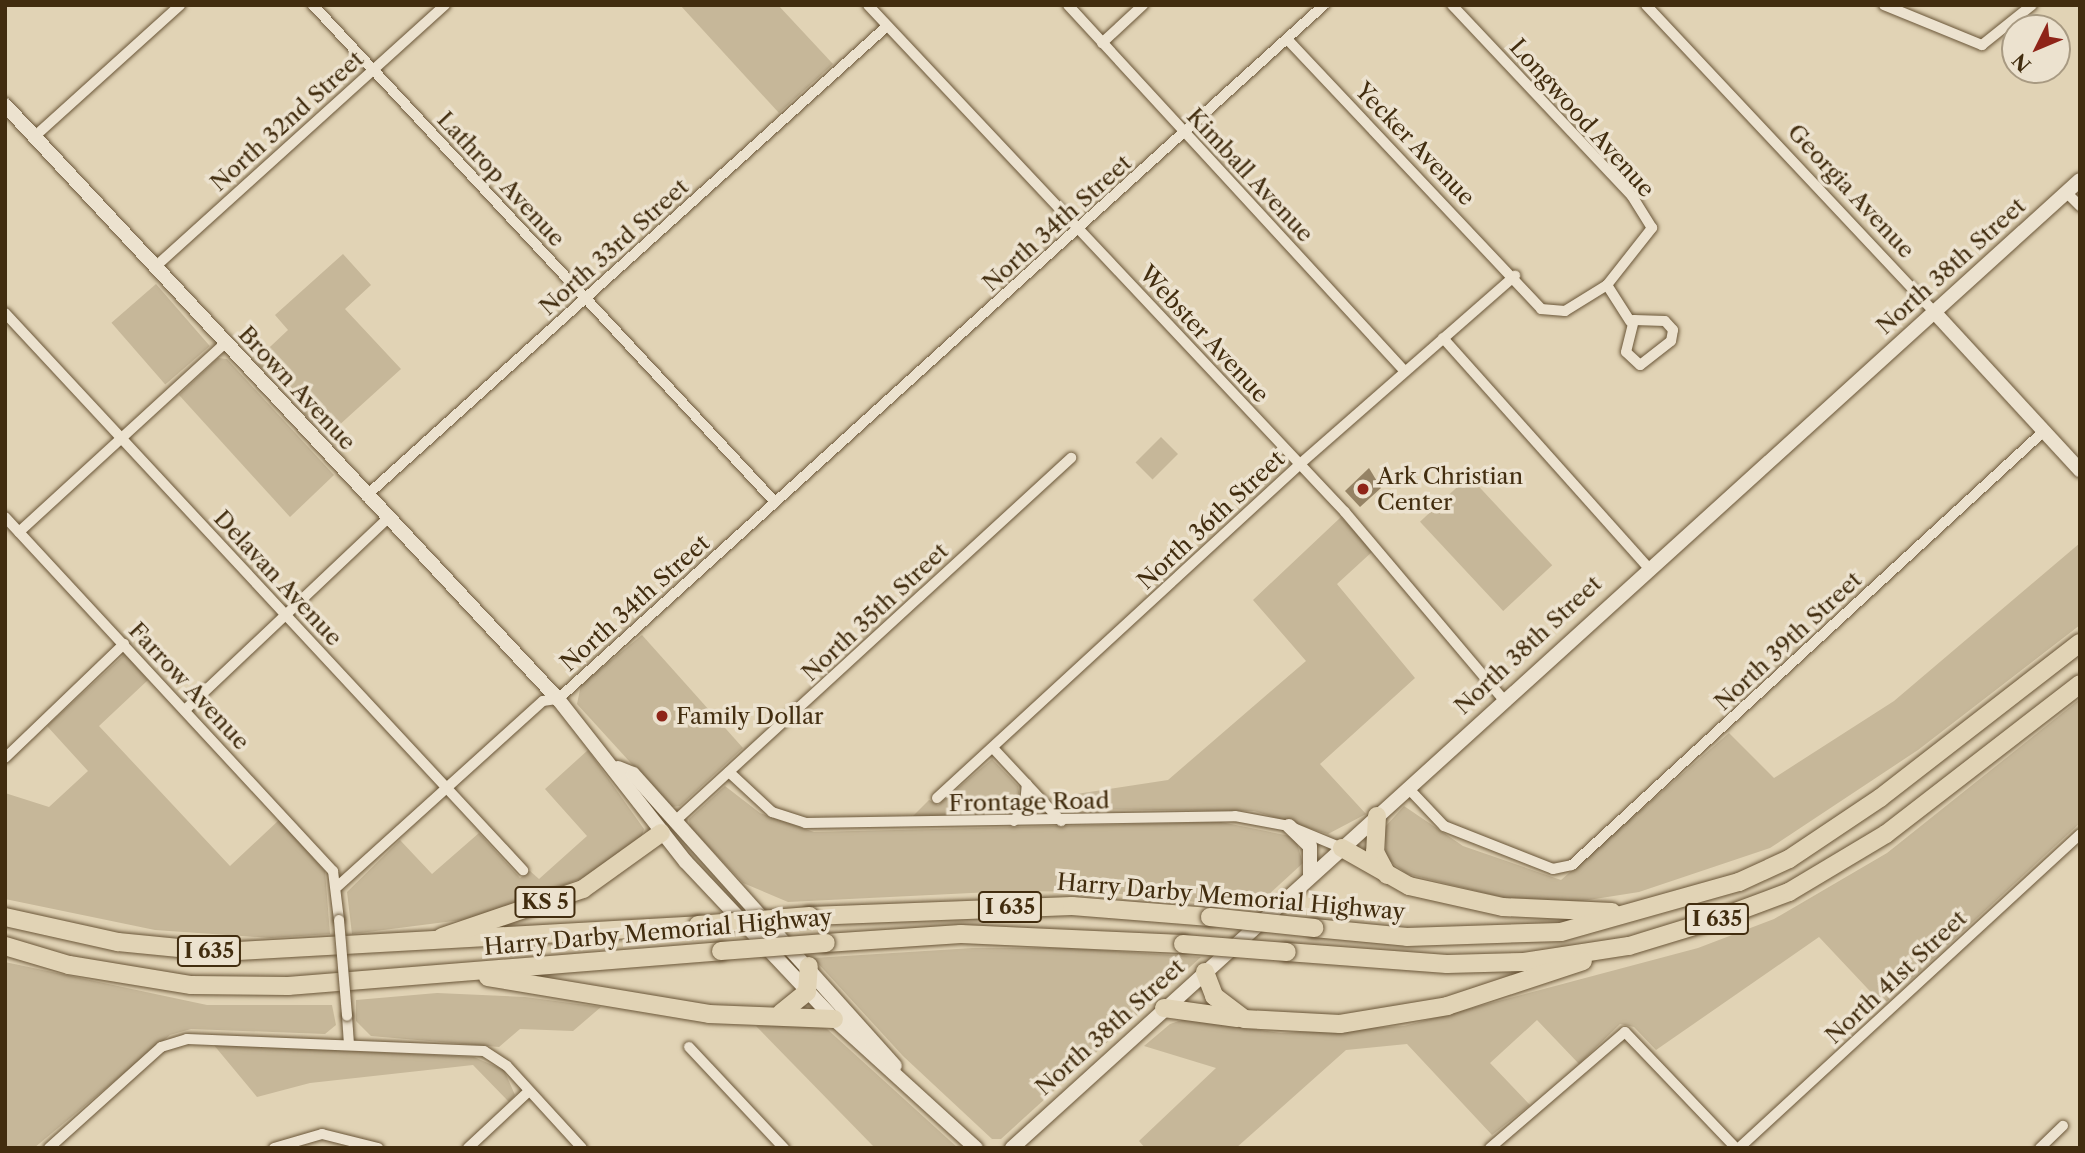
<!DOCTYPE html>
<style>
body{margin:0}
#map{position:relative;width:2085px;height:1153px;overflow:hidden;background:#e1d3b5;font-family:"Libre Caslon Text",serif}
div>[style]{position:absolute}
.green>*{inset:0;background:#c6b799;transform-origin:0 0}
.building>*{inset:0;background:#958365}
.roads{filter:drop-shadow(0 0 2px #6a5638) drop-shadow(0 0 2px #6a5638)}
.street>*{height:10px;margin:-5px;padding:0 5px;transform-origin:5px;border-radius:5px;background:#ece2cf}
.secondary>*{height:14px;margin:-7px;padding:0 7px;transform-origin:7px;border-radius:7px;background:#ece2cf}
.highway>*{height:18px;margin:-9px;padding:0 9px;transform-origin:9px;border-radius:9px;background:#e1d3b5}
.bridges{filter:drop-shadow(0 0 2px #6a5638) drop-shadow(0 0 2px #6a5638)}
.street-bridge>*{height:10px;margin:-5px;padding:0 5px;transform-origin:5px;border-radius:5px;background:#ece2cf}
.highway-bridge>*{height:18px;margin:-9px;padding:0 9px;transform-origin:9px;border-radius:9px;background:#e1d3b5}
.dots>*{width:19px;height:19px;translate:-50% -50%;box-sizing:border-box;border:4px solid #ece2cf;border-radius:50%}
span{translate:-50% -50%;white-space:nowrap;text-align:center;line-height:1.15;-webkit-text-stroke:7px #ece2cf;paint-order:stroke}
.shield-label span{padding:2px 5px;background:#ece2cf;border:2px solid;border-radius:5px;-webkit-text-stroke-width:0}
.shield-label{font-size:21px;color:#422d0f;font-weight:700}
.street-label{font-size:23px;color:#422d0f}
.poi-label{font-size:23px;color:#422d0f}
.left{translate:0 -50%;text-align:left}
.frame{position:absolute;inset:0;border:7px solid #422d0f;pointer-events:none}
.north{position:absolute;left:2001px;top:14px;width:70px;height:70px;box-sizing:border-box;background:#ece2cf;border:2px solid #a89a82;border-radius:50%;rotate:227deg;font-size:19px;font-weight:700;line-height:28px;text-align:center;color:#422d0f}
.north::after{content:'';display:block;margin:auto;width:24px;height:32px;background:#8f2418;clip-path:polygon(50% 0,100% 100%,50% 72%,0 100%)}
</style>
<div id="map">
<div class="green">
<div style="clip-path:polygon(680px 5px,778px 5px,833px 64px,779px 113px)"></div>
<div style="clip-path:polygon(343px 254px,371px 285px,345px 309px,401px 369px,326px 437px,255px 361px,288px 330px,275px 315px)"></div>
<div style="left:156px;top:284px;width:82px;height:59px;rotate:49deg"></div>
<div style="clip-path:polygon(218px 358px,227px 359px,334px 475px,290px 517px,179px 395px)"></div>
<div style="left:1161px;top:437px;width:24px;height:36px;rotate:45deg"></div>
<div style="left:1469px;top:476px;width:122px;height:67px;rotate:47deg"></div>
<div style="clip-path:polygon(1341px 517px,1373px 551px,1337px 584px,1415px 678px,1320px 764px,1366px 814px,1328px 834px,1254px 811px,1060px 809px,1050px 798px,1168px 780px,1306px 661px,1253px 600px)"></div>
<div style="clip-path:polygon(2080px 543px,2080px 625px,1918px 750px,1770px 848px,1639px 892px,1563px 904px,1509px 899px,1407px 874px,1386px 858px,1385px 827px,1404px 806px,1463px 846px,1561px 880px,1729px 733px,1774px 778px,1894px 701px)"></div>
<div style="clip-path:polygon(642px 635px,743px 748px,680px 806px,671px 807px,577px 704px,581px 685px)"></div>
<div style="clip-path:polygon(125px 654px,148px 680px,99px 726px,230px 866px,279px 820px,325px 871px,330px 934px,271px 938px,155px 930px,5px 899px,5px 793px,49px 807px,88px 771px,47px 726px)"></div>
<div style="clip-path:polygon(2080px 699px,2080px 823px,1883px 1005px,1819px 937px,1656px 1050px,1634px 1027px,1620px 1024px,1579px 1064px,1537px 1020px,1490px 1063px,1530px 1105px,1492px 1135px,1407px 1044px,1346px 1050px,1236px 1148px,1145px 1148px,1139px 1141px,1216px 1068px,1144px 1046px,1170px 1024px,1185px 1019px,1281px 1033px,1404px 1026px,1698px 948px,1774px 919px,1887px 853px)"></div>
<div style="clip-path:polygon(588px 750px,644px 829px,640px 842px,614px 866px,477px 918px,352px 934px,347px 892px,400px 840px,432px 874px,479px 833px,520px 878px,530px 871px,539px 879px,587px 836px,545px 789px)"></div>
<div style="clip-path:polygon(992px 759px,1018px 786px,1021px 804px,1012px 812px,911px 818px,929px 800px,938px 805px)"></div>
<div style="clip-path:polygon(725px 786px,760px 813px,814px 832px,1221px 822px,1295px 837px,1303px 863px,1254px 908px,1101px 892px,1012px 891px,788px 902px,743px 883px,690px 827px,689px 819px)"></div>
<div style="clip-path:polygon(973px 948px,1069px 948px,1201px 957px,1001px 1139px,992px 1139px,903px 1056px,813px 958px)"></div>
<div style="clip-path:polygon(5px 962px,207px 1005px,332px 1005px,336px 1025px,325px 1034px,191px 1029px,170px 1035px,34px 1148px,5px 1148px)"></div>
<div style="clip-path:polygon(437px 993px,525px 997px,601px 1007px,573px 1031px,520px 1029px,499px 1047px,371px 1036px,356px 1021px,356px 1000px)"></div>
<div style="clip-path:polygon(809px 1025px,827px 1029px,958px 1148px,875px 1148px,756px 1026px)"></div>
<div style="clip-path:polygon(213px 1044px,474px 1057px,504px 1070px,515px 1095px,509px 1102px,473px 1065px,310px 1083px,257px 1097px)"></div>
</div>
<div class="building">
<div style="clip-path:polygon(1369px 468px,1381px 488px,1360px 507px,1345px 491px)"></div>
</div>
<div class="roads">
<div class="street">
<div style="left:313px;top:5px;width:679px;rotate:47.09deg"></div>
<div style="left:868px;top:5px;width:696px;rotate:46.75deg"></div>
<div style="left:1345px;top:512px;width:243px;rotate:49.8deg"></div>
<div style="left:1068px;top:5px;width:496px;rotate:47.4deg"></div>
<div style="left:1646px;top:5px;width:422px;rotate:46.8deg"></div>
<div style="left:1884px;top:5px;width:106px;rotate:22.2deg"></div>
<div style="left:1982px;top:45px;width:64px;rotate:-38.7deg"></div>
<div style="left:1287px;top:39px;width:371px;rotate:46.7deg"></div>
<div style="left:1541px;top:309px;width:24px;rotate:5deg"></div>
<div style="left:1565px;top:311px;width:49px;rotate:-31.8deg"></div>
<div style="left:1607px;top:285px;width:73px;rotate:-51.7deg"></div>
<div style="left:1652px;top:228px;width:38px;rotate:-122deg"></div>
<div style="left:1632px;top:196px;width:262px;rotate:-133.3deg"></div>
<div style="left:1102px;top:43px;width:56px;rotate:-42.8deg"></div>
<div style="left:34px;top:137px;width:197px;rotate:-42.1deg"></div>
<div style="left:2066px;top:192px;width:20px;rotate:45deg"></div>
<div style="left:155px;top:267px;width:391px;rotate:-42.1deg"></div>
<div style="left:1607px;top:285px;width:43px;rotate:57.4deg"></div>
<div style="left:5px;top:313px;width:761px;rotate:47.08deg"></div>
<div style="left:1634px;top:320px;width:31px;rotate:2deg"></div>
<div style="left:1665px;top:321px;width:12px;rotate:48deg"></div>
<div style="left:1673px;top:330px;width:11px;rotate:100deg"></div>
<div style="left:1671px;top:341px;width:39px;rotate:142deg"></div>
<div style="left:1640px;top:365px;width:19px;rotate:-137deg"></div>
<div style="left:1626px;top:352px;width:33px;rotate:-76deg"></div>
<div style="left:1443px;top:338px;width:306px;rotate:48.2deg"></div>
<div style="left:366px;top:496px;width:702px;rotate:-42.05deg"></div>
<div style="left:5px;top:517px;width:483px;rotate:47.2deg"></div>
<div style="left:333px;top:871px;width:49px;rotate:83deg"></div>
<div style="left:19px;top:532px;width:280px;rotate:-42.5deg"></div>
<div style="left:185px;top:710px;width:279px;rotate:-43.4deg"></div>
<div style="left:993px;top:748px;width:100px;rotate:47deg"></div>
<div style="left:5px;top:758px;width:165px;rotate:-43.8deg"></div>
<div style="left:729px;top:772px;width:59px;rotate:42.9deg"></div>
<div style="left:772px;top:812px;width:35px;rotate:18deg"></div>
<div style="left:805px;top:823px;width:430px;rotate:-0.9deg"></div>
<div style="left:1235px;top:816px;width:55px;rotate:10.5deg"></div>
<div style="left:1289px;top:826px;width:57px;rotate:22.5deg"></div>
<div style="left:1409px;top:789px;width:51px;rotate:46.6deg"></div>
<div style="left:1444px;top:826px;width:117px;rotate:21.5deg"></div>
<div style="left:1553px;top:869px;width:19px;rotate:-12deg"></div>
<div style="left:1572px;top:865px;width:641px;rotate:-42.6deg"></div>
<div style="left:937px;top:798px;width:493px;rotate:-42.6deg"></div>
<div style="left:1300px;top:464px;width:286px;rotate:-41.2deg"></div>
<div style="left:1014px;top:821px;width:19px;rotate:-55deg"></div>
<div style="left:1025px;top:805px;width:21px;rotate:-85deg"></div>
<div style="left:674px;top:822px;width:539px;rotate:-42.52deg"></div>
<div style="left:338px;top:886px;width:276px;rotate:-42.1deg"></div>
<div style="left:543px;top:701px;width:15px;rotate:-8deg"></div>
<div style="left:558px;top:699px;width:1034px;rotate:-42.18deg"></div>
<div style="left:347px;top:1016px;width:29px;rotate:86deg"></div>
<div style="left:689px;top:1047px;width:139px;rotate:46.8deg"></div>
<div style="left:49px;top:1148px;width:151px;rotate:-42deg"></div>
<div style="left:161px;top:1047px;width:27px;rotate:-17deg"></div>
<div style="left:187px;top:1039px;width:297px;rotate:2.3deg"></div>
<div style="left:484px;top:1051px;width:27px;rotate:33deg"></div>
<div style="left:507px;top:1066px;width:111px;rotate:47.6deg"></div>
<div style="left:274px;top:1148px;width:50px;rotate:-16.3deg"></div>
<div style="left:322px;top:1134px;width:58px;rotate:14deg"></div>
<div style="left:468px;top:1148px;width:83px;rotate:-43.1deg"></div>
<div style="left:1490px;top:1148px;width:178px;rotate:-40.7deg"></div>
<div style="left:1625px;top:1032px;width:161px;rotate:46.3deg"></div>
<div style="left:1739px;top:1148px;width:464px;rotate:-42.6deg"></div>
<div style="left:2040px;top:1148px;width:32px;rotate:-44deg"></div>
</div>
<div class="secondary">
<div style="left:5px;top:105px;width:812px;rotate:47.05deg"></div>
<div style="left:558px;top:699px;width:207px;rotate:51.9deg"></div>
<div style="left:686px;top:862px;width:216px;rotate:46.7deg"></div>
<div style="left:834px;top:1019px;width:192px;rotate:42.3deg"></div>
<div style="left:1935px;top:313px;width:214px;rotate:47.3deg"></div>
<div style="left:618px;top:768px;width:16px;rotate:22deg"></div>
<div style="left:633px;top:774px;width:392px;rotate:48.1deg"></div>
<div style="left:1289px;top:826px;width:29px;rotate:44deg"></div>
<div style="left:1310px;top:846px;width:31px;rotate:90deg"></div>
<div style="left:1012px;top:1148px;width:1441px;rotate:-42.19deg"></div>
</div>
<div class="highway">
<div style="left:1377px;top:816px;width:36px;rotate:93deg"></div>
<div style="left:1375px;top:852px;width:26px;rotate:62deg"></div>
<div style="left:1342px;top:848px;width:77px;rotate:29.6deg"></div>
<div style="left:1409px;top:886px;width:96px;rotate:12.6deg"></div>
<div style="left:1503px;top:907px;width:109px;rotate:2.6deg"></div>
<div style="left:810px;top:916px;width:262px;rotate:-2.2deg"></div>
<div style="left:1072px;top:906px;width:138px;rotate:4.6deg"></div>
<div style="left:5px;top:917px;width:116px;rotate:12.5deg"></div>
<div style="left:118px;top:942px;width:102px;rotate:5.6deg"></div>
<div style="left:220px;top:952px;width:479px;rotate:-3.2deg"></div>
<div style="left:1314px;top:928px;width:93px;rotate:5.5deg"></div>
<div style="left:1407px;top:937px;width:154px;rotate:-1.9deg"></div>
<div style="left:1561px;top:932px;width:185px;rotate:-15.7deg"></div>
<div style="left:1739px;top:882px;width:55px;rotate:-24.7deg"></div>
<div style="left:1789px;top:859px;width:110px;rotate:-33.8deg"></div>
<div style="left:1880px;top:798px;width:253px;rotate:-37.8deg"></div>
<div style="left:442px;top:937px;width:149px;rotate:-18.8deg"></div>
<div style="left:583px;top:889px;width:96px;rotate:-35.7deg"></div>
<div style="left:826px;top:943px;width:135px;rotate:-3.8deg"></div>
<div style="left:961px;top:934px;width:222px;rotate:2.6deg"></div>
<div style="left:5px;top:946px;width:67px;rotate:16.5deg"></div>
<div style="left:69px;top:965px;width:124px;rotate:9.3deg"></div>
<div style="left:191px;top:985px;width:97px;rotate:0.6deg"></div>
<div style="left:288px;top:986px;width:434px;rotate:-4.6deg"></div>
<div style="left:1287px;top:952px;width:160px;rotate:4.3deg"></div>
<div style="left:1447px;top:964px;width:77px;rotate:-1.5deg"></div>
<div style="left:1524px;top:962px;width:106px;rotate:-8.7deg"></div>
<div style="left:1629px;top:946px;width:89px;rotate:-17deg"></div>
<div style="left:1714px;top:920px;width:80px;rotate:-20.5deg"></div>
<div style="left:1789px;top:892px;width:113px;rotate:-30.9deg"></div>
<div style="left:1886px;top:834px;width:245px;rotate:-37.7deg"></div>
<div style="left:1205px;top:972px;width:26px;rotate:69deg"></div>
<div style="left:1214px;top:996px;width:38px;rotate:37deg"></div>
<div style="left:1244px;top:1019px;width:96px;rotate:3deg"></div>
<div style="left:1340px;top:1024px;width:109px;rotate:-9.5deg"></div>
<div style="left:1447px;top:1006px;width:143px;rotate:-18.3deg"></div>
<div style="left:488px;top:977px;width:224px;rotate:9.5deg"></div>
<div style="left:709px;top:1014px;width:125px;rotate:2.3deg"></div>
<div style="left:1164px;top:1008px;width:74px;rotate:7.8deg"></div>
<div style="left:781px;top:1013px;width:33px;rotate:-39deg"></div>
<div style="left:807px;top:992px;width:26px;rotate:-86deg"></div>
</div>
</div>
<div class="bridges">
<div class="street-bridge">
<div style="left:339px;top:920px;width:96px;rotate:85.2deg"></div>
</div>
<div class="highway-bridge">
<div style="left:1210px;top:917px;width:105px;rotate:6deg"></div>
<div style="left:698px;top:925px;width:112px;rotate:-4.6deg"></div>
<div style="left:1183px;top:944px;width:104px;rotate:4.4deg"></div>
<div style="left:721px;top:951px;width:105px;rotate:-4.4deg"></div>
</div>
</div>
<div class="dots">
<div style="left:1363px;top:489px;background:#8f2418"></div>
<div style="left:662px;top:716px;background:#8f2418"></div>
</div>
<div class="shield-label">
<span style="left:545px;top:902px">KS 5</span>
<span style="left:1010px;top:907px">I 635</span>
<span style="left:1717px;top:919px">I 635</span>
<span style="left:209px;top:951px">I 635</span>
</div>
<div class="street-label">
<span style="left:1582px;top:118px;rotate:48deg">Longwood Avenue</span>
<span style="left:287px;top:121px;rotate:-42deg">North 32nd Street</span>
<span style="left:1415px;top:144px;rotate:46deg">Yecker Avenue</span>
<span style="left:1250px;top:175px;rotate:47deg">Kimball Avenue</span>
<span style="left:501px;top:179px;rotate:47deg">Lathrop Avenue</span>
<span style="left:1851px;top:191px;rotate:47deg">Georgia Avenue</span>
<span style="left:1057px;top:223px;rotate:-42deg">North 34th Street</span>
<span style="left:614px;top:247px;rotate:-42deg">North 33rd Street</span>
<span style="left:1951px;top:266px;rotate:-42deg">North 38th Street</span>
<span style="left:1204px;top:334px;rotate:47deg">Webster Avenue</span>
<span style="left:297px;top:388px;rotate:47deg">Brown Avenue</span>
<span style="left:1211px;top:520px;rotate:-43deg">North 36th Street</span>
<span style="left:278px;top:578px;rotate:47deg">Delavan Avenue</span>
<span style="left:635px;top:603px;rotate:-42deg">North 34th Street</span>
<span style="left:875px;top:612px;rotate:-43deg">North 35th Street</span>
<span style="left:1788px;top:641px;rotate:-43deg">North 39th Street</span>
<span style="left:1528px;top:645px;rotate:-43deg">North 38th Street</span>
<span style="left:189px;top:686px;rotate:47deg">Farrow Avenue</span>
<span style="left:1029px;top:802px;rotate:-1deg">Frontage Road</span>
<span style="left:1231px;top:897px;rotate:5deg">Harry Darby Memorial Highway</span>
<span style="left:658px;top:932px;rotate:-5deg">Harry Darby Memorial Highway</span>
<span style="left:1896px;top:977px;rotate:-43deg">North 41st Street</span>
<span style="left:1110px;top:1027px;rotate:-42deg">North 38th Street</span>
</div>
<div class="poi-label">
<span class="left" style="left:1377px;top:489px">Ark Christian<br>Center</span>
<span class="left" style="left:676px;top:716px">Family Dollar</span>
</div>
<div class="frame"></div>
<div class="north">N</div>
</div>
